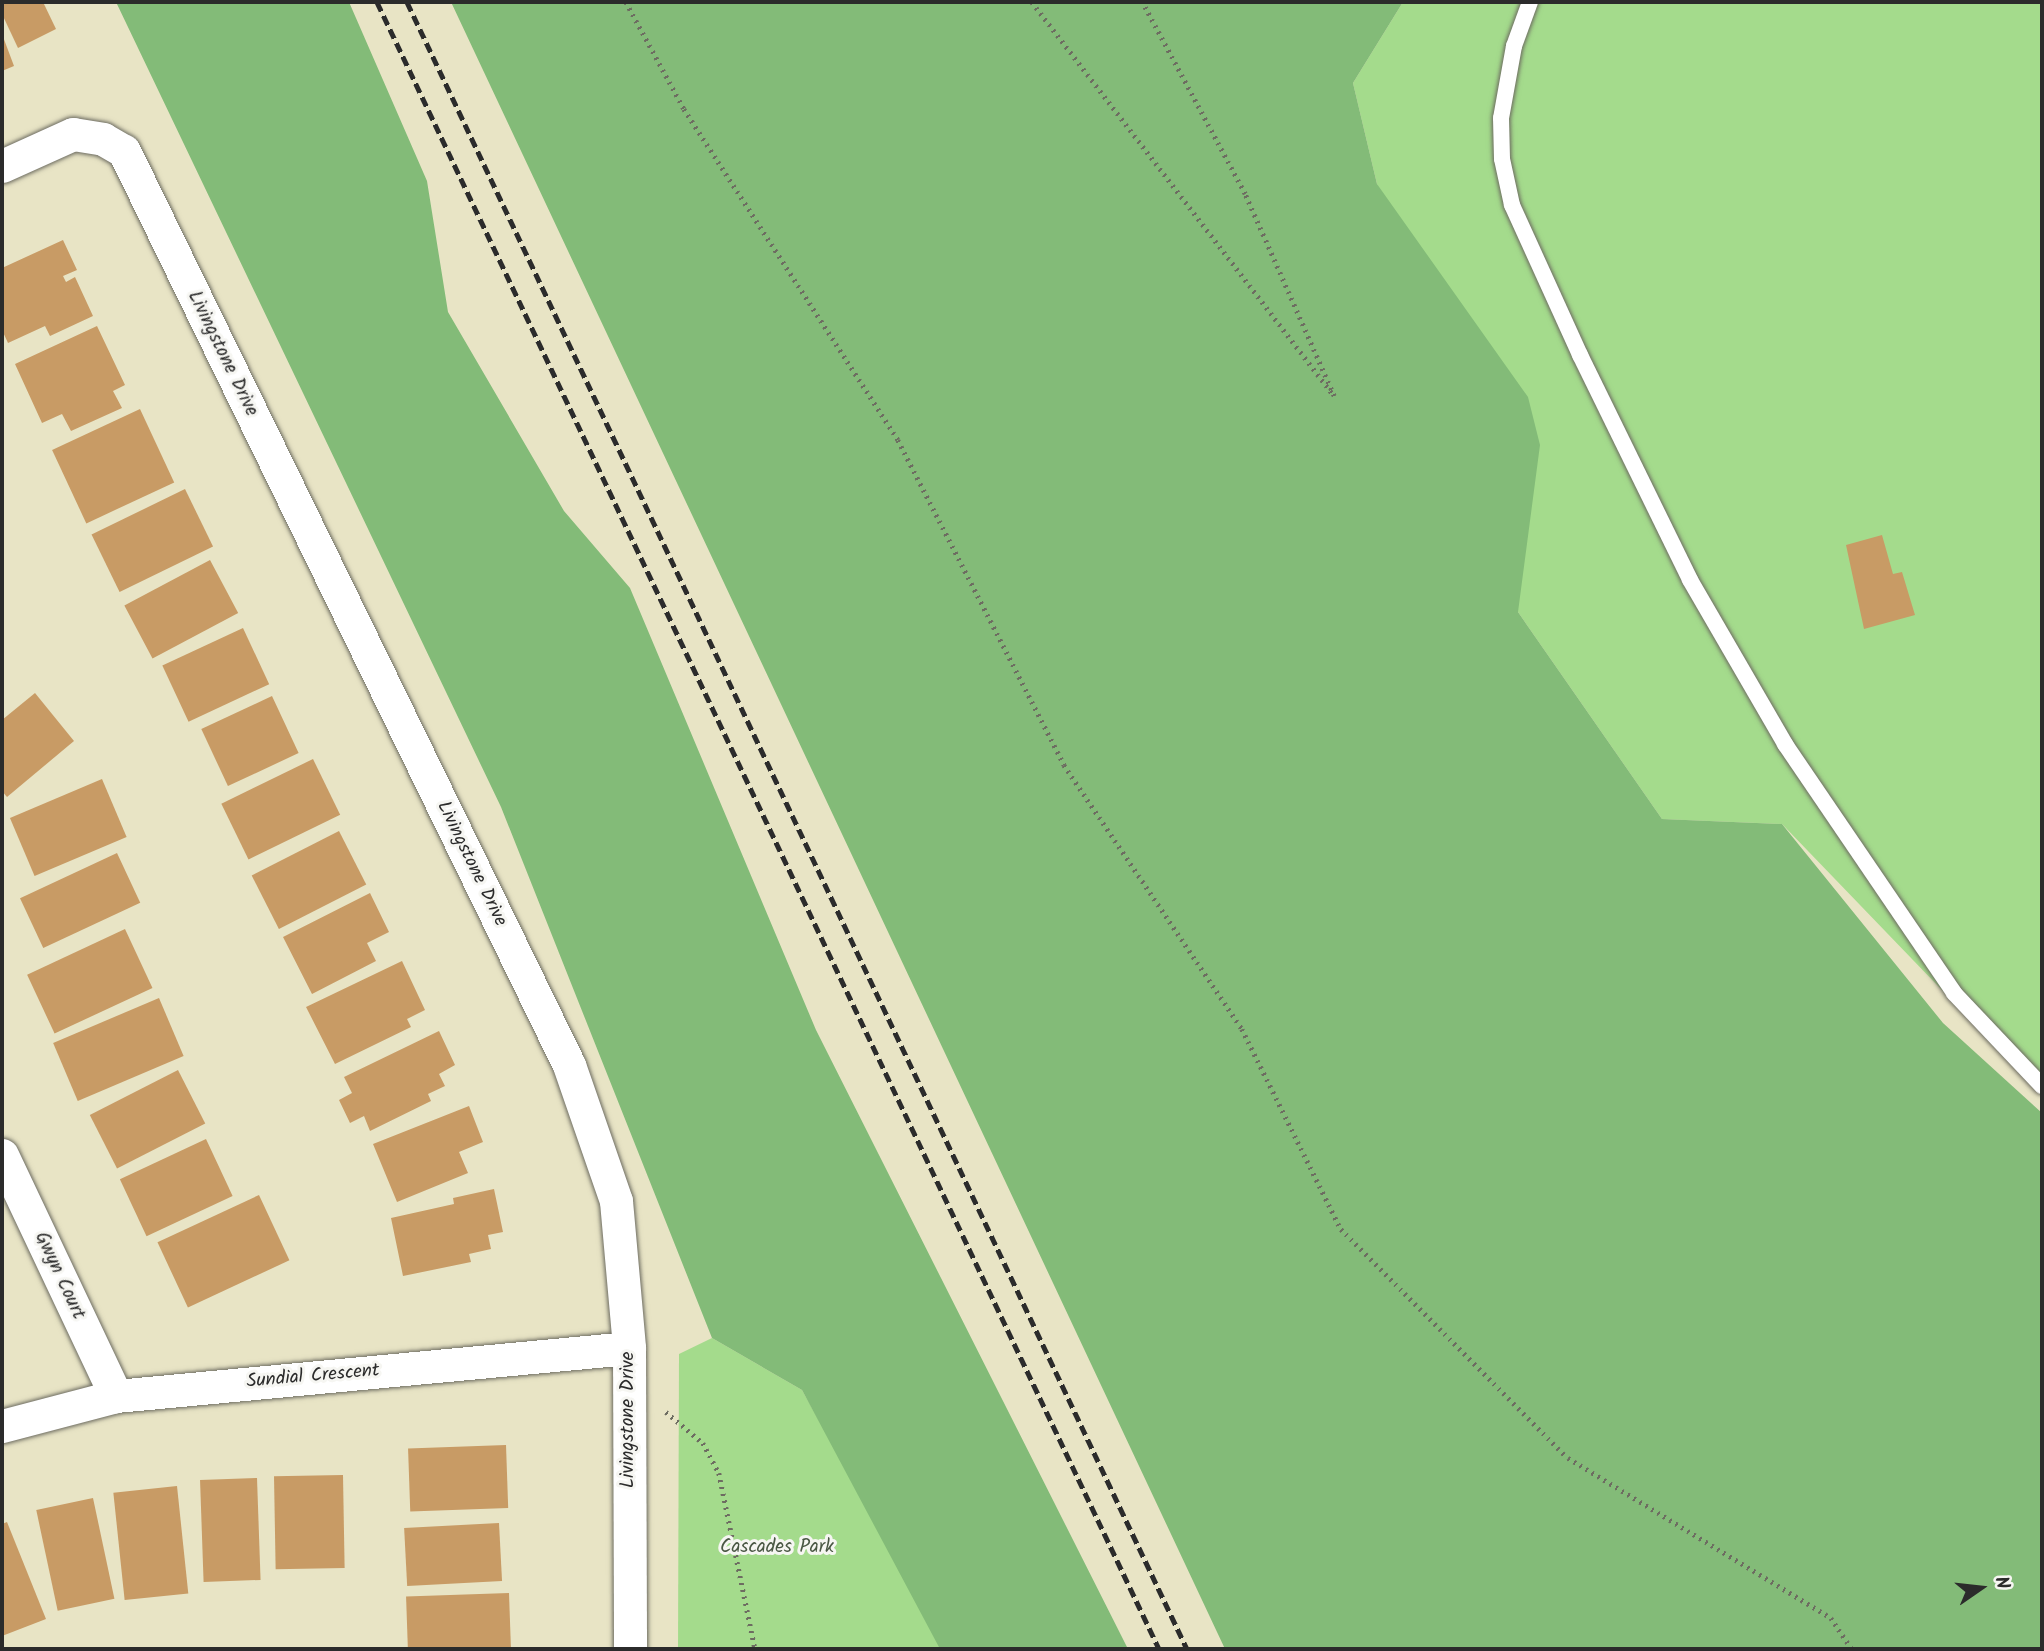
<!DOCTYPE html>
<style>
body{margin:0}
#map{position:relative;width:2044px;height:1651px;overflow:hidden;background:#e8e4c5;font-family:Kalam,sans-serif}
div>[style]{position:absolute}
.green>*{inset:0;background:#a4db8c}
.forest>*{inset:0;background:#83bb78}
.building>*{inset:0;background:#c89b65;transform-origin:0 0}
.path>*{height:4.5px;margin-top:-2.25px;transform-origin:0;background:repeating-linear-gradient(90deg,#6d6c61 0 2px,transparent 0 7px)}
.roads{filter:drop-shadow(0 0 2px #6d6c61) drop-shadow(0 0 2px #6d6c61)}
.service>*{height:16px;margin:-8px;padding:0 8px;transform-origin:8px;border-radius:8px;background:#fff}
.minor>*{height:33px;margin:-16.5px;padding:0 16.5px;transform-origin:16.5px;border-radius:16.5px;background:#fff}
.rail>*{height:5px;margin-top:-2.5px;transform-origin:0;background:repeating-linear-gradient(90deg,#2b2b2b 0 10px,transparent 0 15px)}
span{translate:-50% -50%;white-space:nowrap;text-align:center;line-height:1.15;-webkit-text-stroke:6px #f6f6f2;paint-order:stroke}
.street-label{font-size:19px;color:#2b2b2b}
.park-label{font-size:19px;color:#495743}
.frame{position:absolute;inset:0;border:4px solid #2b2b2b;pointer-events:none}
.north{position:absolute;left:1946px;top:1553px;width:70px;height:70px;-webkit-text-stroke:5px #f6f6f2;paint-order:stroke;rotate:76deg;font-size:19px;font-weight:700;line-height:28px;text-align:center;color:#2b2b2b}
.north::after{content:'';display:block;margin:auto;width:24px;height:32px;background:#2b2b2b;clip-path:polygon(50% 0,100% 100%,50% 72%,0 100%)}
</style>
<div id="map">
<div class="green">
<div style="clip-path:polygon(1403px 2px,2042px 2px,2042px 1094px,1782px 824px,1662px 819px,1518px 612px,1377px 184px,1353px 83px)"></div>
<div style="clip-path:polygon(712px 1338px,802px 1390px,946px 1649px,678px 1649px,679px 1354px)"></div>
</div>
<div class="forest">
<div style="clip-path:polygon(116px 2px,349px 2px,427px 181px,448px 312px,564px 511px,630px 588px,816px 1030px,1128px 1649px,940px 1649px,802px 1390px,712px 1338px,501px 807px)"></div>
<div style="clip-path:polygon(451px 2px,1403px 2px,1353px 83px,1377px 184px,1528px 397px,1540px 445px,1518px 612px,1662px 819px,1782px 824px,1943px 1023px,2042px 1113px,2042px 1649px,1225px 1649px)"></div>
</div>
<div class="building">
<div style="clip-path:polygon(2px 2px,43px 2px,56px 29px,18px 48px,2px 14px)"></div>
<div style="clip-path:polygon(2px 34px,14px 66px,2px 71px)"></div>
<div style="clip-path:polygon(63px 240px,77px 270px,63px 276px,66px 282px,75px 277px,93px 316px,50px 336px,45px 326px,8px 343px,2px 330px,2px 268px)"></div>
<div style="clip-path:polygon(97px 326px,125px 385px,113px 391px,122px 408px,71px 431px,62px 414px,42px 423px,15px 364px)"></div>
<div style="left:140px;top:409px;width:81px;height:97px;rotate:65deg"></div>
<div style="left:185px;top:489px;width:64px;height:104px;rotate:64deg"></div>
<div style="clip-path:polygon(1882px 535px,1893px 574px,1902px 572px,1915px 615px,1864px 629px,1846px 545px)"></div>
<div style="left:210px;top:560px;width:60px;height:97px;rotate:62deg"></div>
<div style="left:243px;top:628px;width:62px;height:89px;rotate:65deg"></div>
<div style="clip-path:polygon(35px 693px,74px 741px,7px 797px,2px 791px,2px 720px)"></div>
<div style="left:272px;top:696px;width:63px;height:78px;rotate:65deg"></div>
<div style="left:313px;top:759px;width:62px;height:102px;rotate:64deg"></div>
<div style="left:102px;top:779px;width:63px;height:100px;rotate:67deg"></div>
<div style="left:339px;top:831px;width:60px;height:98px;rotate:63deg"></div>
<div style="left:117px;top:853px;width:55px;height:107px;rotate:65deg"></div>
<div style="clip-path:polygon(370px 893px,389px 932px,367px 943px,376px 961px,312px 994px,283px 937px)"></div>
<div style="left:125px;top:929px;width:65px;height:108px;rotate:65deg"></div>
<div style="clip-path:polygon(402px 961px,425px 1010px,407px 1019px,411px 1027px,335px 1064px,306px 1007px)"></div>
<div style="left:159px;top:998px;width:63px;height:115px;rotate:67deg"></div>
<div style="clip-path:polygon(439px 1031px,455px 1065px,439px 1074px,445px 1086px,428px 1094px,431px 1101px,370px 1131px,364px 1116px,350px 1123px,339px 1100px,352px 1093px,344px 1077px)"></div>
<div style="left:178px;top:1070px;width:60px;height:99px;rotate:63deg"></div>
<div style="clip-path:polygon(469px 1106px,483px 1142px,459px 1152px,468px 1173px,397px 1202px,373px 1144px)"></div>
<div style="left:206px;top:1139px;width:63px;height:95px;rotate:65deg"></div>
<div style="clip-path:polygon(494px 1189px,503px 1232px,488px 1235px,491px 1249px,469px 1254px,471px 1262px,403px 1276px,391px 1218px,454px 1204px,453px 1198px)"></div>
<div style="left:259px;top:1195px;width:72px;height:112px;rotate:65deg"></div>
<div style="left:506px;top:1445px;width:63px;height:98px;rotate:88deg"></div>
<div style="left:343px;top:1475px;width:93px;height:69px;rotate:89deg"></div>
<div style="left:257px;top:1478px;width:102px;height:57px;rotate:88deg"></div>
<div style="left:177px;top:1486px;width:108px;height:64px;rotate:84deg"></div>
<div style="left:93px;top:1498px;width:103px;height:58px;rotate:78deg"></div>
<div style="clip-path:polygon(7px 1522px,46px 1619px,2px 1636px,2px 1524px)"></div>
<div style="left:499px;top:1523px;width:58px;height:95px;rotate:87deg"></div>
<div style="left:509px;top:1593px;width:56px;height:103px;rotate:88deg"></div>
</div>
<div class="path">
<div style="left:626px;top:2px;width:122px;rotate:61.5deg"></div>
<div style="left:684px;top:109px;width:394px;rotate:57.1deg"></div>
<div style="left:898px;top:440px;width:365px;rotate:62.9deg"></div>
<div style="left:1064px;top:765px;width:318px;rotate:56deg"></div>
<div style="left:1242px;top:1029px;width:223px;rotate:63.7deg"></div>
<div style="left:1341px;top:1229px;width:322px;rotate:45.3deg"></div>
<div style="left:1568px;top:1458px;width:308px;rotate:31.3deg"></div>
<div style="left:1831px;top:1618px;width:37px;rotate:56deg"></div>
<div style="left:1032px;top:2px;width:496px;rotate:52.5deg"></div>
<div style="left:1334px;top:396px;width:221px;rotate:-113.8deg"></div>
<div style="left:1245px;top:194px;width:218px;rotate:-118.2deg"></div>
<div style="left:666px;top:1412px;width:48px;rotate:40deg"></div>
<div style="left:703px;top:1443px;width:34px;rotate:62deg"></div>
<div style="left:719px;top:1473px;width:180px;rotate:78.4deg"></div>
</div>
<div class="roads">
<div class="service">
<div style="left:1530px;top:2px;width:47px;rotate:110deg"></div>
<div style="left:1514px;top:46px;width:73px;rotate:100.2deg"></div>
<div style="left:1501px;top:118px;width:41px;rotate:88.6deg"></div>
<div style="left:1502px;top:159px;width:47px;rotate:77.7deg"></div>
<div style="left:1512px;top:205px;width:165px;rotate:65.6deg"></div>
<div style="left:1580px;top:355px;width:250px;rotate:63.9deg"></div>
<div style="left:1690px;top:580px;width:190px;rotate:59.9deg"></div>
<div style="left:1785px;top:744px;width:301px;rotate:55.8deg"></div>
<div style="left:1954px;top:993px;width:128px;rotate:46.6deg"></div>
</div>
<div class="minor">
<div style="left:2px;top:166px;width:78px;rotate:-24.3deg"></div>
<div style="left:73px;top:134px;width:30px;rotate:9deg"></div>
<div style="left:103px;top:139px;width:24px;rotate:30deg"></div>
<div style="left:124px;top:151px;width:1017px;rotate:64.04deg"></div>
<div style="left:569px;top:1065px;width:144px;rotate:70.9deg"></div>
<div style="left:616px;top:1201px;width:148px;rotate:84.9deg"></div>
<div style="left:629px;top:1348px;width:301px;rotate:89.8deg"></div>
<div style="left:2px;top:1155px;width:267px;rotate:64.7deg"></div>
<div style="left:2px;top:1426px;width:118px;rotate:-14.7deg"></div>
<div style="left:116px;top:1396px;width:515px;rotate:-5.35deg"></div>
</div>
</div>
<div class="rail">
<div style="left:377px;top:2px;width:1823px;rotate:64.6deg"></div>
<div style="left:407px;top:2px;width:1822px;rotate:64.66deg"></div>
</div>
<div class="street-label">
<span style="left:222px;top:354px;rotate:64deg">Livingstone Drive</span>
<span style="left:471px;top:864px;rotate:64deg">Livingstone Drive</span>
<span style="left:59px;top:1276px;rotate:65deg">Gwyn Court</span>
<span style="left:313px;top:1377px;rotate:-5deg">Sundial Crescent</span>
<span style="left:629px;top:1420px;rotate:-90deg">Livingstone Drive</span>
</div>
<div class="park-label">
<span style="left:777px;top:1548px">Cascades Park</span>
</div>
<div class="frame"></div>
<div class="north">N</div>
</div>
